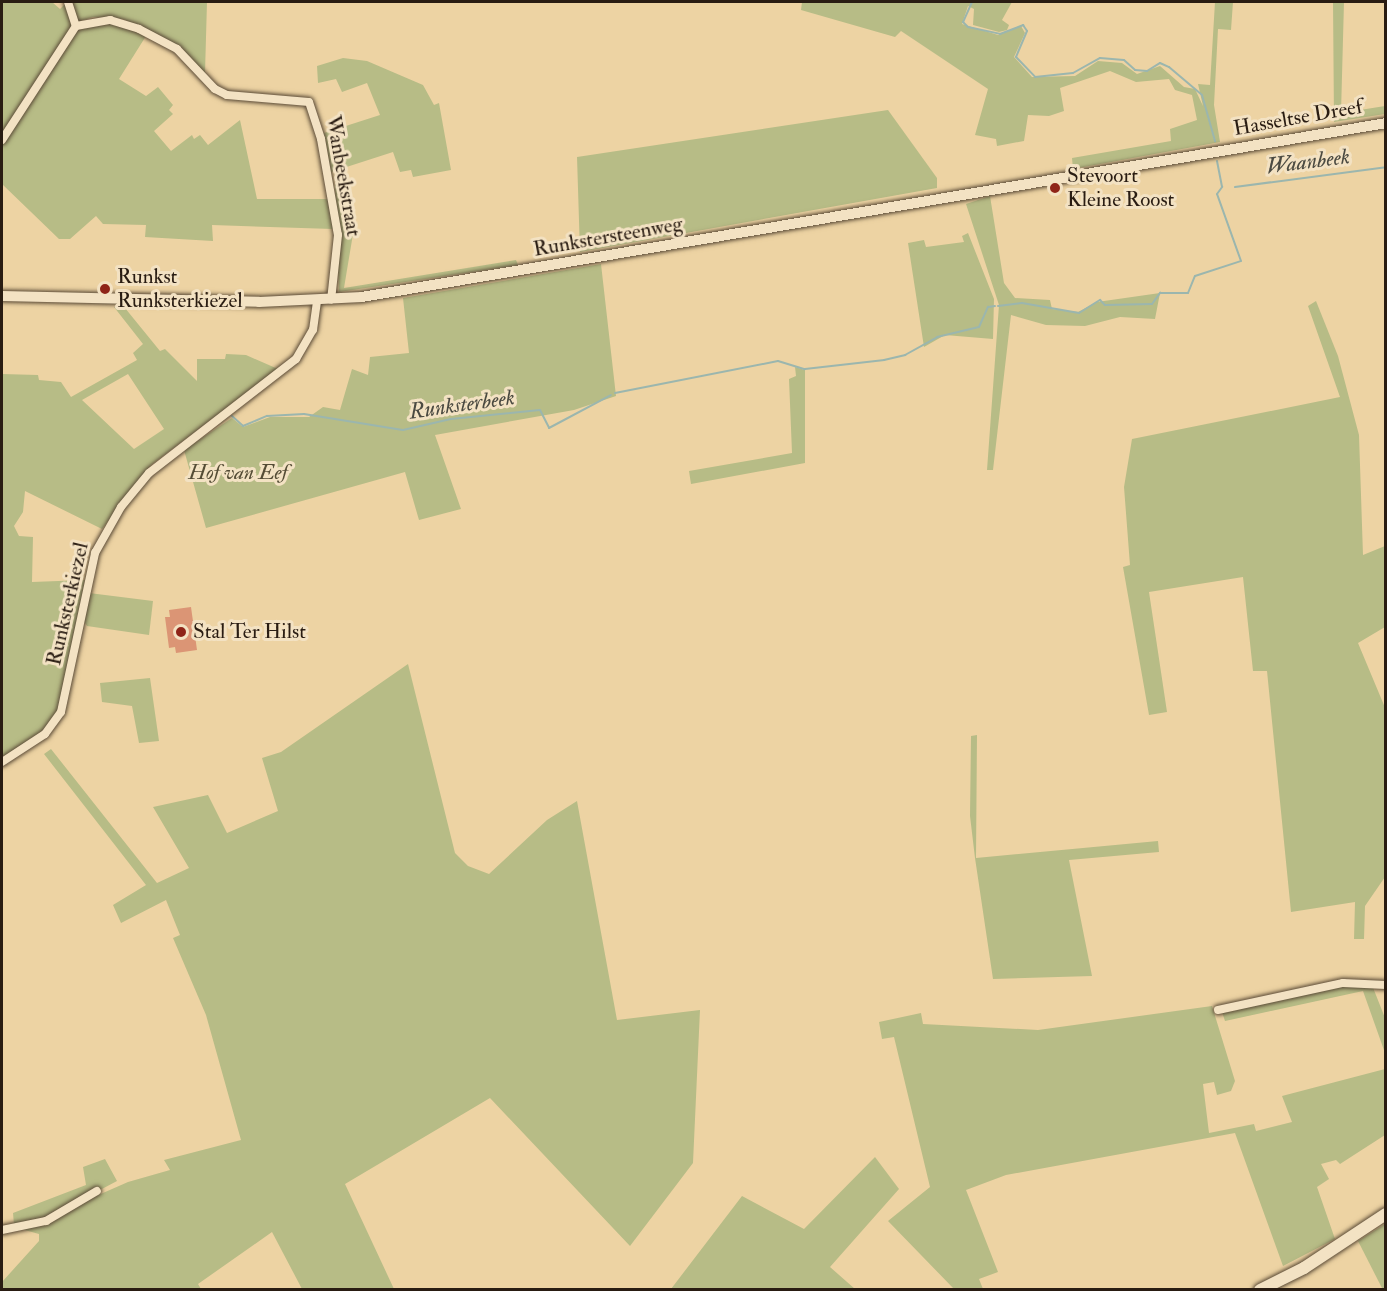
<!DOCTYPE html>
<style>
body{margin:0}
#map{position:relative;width:1387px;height:1291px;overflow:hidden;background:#edd3a3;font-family:"IM FELL Double Pica",serif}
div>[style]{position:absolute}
.green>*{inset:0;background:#b7bc86}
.stream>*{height:2px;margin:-1px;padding:0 1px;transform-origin:1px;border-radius:1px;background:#9bb6ae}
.building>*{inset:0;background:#db9575}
.roads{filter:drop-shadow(0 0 2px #5a4a36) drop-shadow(0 0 2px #5a4a36)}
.minor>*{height:8px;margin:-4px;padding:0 4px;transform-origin:4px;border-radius:4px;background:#f3e2c3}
.tertiary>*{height:10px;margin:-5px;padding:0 5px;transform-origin:5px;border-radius:5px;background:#f3e2c3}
.secondary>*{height:12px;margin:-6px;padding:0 6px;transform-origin:6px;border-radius:6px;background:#f3e2c3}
.dots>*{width:16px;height:16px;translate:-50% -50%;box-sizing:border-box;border:3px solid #f3e2c3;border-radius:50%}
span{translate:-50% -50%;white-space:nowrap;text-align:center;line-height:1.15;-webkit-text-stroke:6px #f3e2c3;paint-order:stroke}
.street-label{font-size:21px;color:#291c12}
.poi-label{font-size:21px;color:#291c12}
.left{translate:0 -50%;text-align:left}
.park-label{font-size:21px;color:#544c35;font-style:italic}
.water-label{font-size:22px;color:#4b4a41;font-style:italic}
.frame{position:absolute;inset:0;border:3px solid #291c12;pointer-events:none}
</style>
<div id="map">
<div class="green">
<div style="clip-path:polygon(2px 2px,52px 2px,60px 9px,67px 2px,207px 2px,205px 73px,155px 34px,123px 19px,93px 17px,71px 24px,116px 24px,146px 36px,119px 79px,146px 96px,158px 87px,173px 105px,169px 110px,173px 114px,154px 131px,171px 151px,192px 135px,194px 139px,200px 135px,208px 145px,240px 120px,257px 199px,328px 199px,333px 229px,212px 225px,213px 241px,145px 237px,146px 225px,103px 224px,96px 216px,70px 239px,59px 239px,2px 184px)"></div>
<div style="clip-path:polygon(802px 2px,1012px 2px,1002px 20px,1009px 25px,1007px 30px,999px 32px,973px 25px,974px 9px,968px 6px,962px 24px,998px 35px,1021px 26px,1025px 33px,1014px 57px,1032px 77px,1075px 76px,1098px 61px,1122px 63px,1137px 74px,1160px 66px,1184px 87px,1195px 89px,1203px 106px,1198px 84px,1210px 85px,1215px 2px,1233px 2px,1231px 30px,1218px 29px,1214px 105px,1220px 142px,1073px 169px,1072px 158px,1171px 141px,1170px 129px,1197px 120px,1192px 95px,1175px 90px,1169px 79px,1136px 82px,1110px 71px,1060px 88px,1064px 111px,1049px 116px,1028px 115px,1024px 141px,997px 146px,996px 139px,975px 135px,988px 89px,901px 31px,895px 37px,801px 10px)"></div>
<div style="clip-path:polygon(1333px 2px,1344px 2px,1341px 113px,1385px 106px,1385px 114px,1334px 122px)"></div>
<div style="clip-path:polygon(343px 58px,367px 61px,423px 85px,434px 105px,439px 103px,451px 170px,413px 177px,411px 170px,400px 172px,393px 152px,331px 172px,324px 133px,380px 115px,367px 83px,342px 92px,336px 79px,318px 83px,317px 66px)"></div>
<div style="clip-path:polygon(888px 110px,937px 178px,937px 188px,580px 252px,577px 157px)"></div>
<div style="clip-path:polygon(335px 184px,348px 190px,353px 234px,344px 288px,516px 260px,518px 265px,339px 292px)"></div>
<div style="clip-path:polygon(990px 196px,1004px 283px,1015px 298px,1050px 300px,1052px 309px,1078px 312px,1097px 302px,1160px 293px,1155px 319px,1120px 317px,1085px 326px,1046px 325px,1011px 315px,993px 470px,987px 470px,999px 305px,966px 204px)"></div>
<div style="clip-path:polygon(968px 233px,994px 299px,993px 339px,945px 335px,924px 347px,908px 243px,924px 240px,926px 247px,964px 242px,962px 236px)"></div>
<div style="clip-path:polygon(601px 264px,616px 396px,574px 410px,435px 435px,461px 509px,419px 520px,405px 472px,206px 528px,184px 450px,232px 418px,243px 427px,270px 417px,309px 417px,323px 407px,340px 410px,352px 369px,368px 375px,370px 357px,409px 353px,403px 298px)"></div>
<div style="clip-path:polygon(1316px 301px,1338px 356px,1359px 435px,1363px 555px,1385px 546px,1385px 627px,1358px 643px,1386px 710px,1385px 877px,1365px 906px,1364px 939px,1354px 939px,1355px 902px,1291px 912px,1267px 671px,1253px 671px,1243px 577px,1149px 592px,1167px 712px,1149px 715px,1123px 567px,1130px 565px,1124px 487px,1132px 439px,1340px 397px,1308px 306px)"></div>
<div style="clip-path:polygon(evenodd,114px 307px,125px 308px,160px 351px,165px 349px,197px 381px,197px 359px,225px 359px,226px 354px,246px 355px,278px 369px,151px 465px,102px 529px,25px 491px,23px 512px,14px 526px,19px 536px,33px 537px,32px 582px,85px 580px,57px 713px,46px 729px,2px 759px,2px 374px,38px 375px,39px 380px,61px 382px,71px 397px,137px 360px,133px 353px,143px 344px,114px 307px,128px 374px,164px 429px,134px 449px,82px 400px,128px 374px)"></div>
<div style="clip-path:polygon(795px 367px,805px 370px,805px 463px,691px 484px,689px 471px,792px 453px,789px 379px,796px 376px)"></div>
<div style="clip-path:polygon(89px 593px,153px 601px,149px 635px,87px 626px,83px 620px)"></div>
<div style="clip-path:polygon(408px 664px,455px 853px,468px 866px,489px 874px,547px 820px,577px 801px,617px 1020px,700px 1010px,693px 1163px,630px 1246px,490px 1098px,345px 1184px,394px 1289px,302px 1289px,272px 1232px,198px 1284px,201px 1289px,2px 1290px,2px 1282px,39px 1241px,39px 1234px,21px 1229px,128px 1182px,170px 1170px,164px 1160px,241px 1140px,206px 1015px,173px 938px,180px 935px,166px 900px,121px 923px,113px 905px,146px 885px,44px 754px,51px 749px,157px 883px,189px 868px,153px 807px,208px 795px,227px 833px,278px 811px,262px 758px,281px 752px)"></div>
<div style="clip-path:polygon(150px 678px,159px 741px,139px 743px,132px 706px,102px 702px,100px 683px)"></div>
<div style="clip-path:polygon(977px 735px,976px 858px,1158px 841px,1159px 852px,1069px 860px,1092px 976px,993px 979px,975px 858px,970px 816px,971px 736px)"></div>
<div style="clip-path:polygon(1372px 985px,1385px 1018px,1385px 1053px,1363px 991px,1225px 1021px,1222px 1012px,1333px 987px)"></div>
<div style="clip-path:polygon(1212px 1006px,1235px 1081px,1231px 1091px,1217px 1095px,1214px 1082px,1203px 1084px,1209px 1133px,1254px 1124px,1256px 1131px,1292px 1122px,1282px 1096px,1385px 1069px,1385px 1135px,1340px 1164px,1336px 1160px,1321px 1164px,1329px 1179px,1317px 1187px,1335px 1239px,1283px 1266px,1235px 1133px,1006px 1175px,966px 1190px,998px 1272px,979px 1279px,983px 1289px,954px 1289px,888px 1221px,930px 1187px,894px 1037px,882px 1039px,879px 1022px,921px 1013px,923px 1024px,1038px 1030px)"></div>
<div style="clip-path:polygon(875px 1157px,899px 1189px,830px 1267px,855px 1289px,671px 1289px,742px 1196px,804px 1229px)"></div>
<div style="clip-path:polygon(105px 1159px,117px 1181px,49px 1217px,14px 1225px,13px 1213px,86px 1185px,83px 1167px)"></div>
<div style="clip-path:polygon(1385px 1224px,1386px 1289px,1383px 1290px,1358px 1241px)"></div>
</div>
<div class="stream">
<div style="left:972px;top:2px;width:22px;rotate:114deg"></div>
<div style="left:963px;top:22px;width:7px;rotate:45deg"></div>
<div style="left:968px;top:27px;width:33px;rotate:12deg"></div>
<div style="left:1000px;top:34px;width:25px;rotate:-21deg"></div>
<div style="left:1023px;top:25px;width:7px;rotate:56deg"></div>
<div style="left:1027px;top:31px;width:28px;rotate:113deg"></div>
<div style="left:1016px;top:57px;width:28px;rotate:46deg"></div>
<div style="left:1035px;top:77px;width:38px;rotate:-6deg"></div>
<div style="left:1073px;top:73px;width:31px;rotate:-29deg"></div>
<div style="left:1100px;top:58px;width:24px;rotate:5deg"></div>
<div style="left:1124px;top:60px;width:15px;rotate:42deg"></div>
<div style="left:1135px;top:70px;width:12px;rotate:5deg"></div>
<div style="left:1147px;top:71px;width:15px;rotate:-32deg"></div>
<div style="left:1160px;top:63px;width:10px;rotate:24deg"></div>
<div style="left:1169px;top:67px;width:43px;rotate:40.3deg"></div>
<div style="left:1202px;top:95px;width:48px;rotate:74.2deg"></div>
<div style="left:1217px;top:161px;width:26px;rotate:79deg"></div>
<div style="left:1235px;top:187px;width:152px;rotate:-7.5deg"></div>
<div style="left:998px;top:306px;width:24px;rotate:-7deg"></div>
<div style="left:1022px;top:303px;width:58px;rotate:10deg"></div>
<div style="left:1079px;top:313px;width:25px;rotate:-32deg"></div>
<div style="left:1100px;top:300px;width:7px;rotate:45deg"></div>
<div style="left:1105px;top:305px;width:47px;rotate:-1.2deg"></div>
<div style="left:1152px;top:304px;width:14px;rotate:-54deg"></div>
<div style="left:1160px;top:293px;width:28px"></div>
<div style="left:1188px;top:293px;width:18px;rotate:-68deg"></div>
<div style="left:1195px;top:276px;width:48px;rotate:-18.1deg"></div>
<div style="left:1241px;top:261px;width:71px;rotate:-109.7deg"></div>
<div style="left:1217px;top:194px;width:9px;rotate:-54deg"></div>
<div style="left:615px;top:393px;width:166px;rotate:-11.1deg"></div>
<div style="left:778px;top:361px;width:28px;rotate:17deg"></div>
<div style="left:805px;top:369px;width:80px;rotate:-6.5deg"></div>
<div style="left:884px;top:360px;width:22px;rotate:-13deg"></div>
<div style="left:905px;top:355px;width:37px;rotate:-29deg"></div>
<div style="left:937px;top:337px;width:43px;rotate:-13.4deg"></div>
<div style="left:979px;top:327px;width:22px;rotate:-66deg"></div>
<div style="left:988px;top:307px;width:7px;rotate:-8deg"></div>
<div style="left:232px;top:416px;width:15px;rotate:42deg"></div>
<div style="left:243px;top:426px;width:26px;rotate:-23deg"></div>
<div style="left:267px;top:416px;width:37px;rotate:-3deg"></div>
<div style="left:304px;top:414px;width:100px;rotate:9.2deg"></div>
<div style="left:403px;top:430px;width:49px;rotate:-12.9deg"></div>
<div style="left:451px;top:419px;width:89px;rotate:-5.8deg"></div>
<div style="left:540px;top:410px;width:20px;rotate:63deg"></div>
<div style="left:549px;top:428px;width:70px;rotate:-28deg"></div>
</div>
<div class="building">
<div style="clip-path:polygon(191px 607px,197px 650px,176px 653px,175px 647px,169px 648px,165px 617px,170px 617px,169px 610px)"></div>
</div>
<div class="roads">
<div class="minor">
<div style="left:68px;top:2px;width:25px;rotate:72deg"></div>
<div style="left:76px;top:26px;width:35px;rotate:-10deg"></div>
<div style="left:110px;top:20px;width:30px;rotate:17deg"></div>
<div style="left:139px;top:29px;width:43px;rotate:27.8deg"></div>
<div style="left:177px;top:49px;width:55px;rotate:46.5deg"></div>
<div style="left:215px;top:89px;width:13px;rotate:27deg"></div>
<div style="left:227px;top:95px;width:82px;rotate:4.9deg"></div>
<div style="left:309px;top:102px;width:39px;rotate:72deg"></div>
<div style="left:321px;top:139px;width:97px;rotate:80deg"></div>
<div style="left:338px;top:235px;width:65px;rotate:96.1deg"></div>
<div style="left:2px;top:140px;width:136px;rotate:-57deg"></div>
<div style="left:2px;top:762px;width:51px;rotate:-33.1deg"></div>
<div style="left:45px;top:734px;width:27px;rotate:-54deg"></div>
<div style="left:61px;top:712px;width:163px;rotate:-77.9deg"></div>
<div style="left:95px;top:553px;width:53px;rotate:-60.5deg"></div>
<div style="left:121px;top:507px;width:44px;rotate:-50.5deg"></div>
<div style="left:149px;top:473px;width:186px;rotate:-37.8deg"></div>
<div style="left:296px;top:359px;width:34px;rotate:-60deg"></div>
<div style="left:313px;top:330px;width:29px;rotate:-82deg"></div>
<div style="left:1218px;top:1010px;width:128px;rotate:-12.2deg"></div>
<div style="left:1343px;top:983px;width:43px;rotate:2.7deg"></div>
<div style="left:2px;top:1230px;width:45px;rotate:-11.6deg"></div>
<div style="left:46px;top:1221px;width:59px;rotate:-30.5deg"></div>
</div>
<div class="tertiary">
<div style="left:2px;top:296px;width:257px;rotate:1.3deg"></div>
<div style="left:259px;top:302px;width:103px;rotate:-2.8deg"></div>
<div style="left:362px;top:297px;width:1039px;rotate:-9.64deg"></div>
</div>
<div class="secondary">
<div style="left:1260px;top:1290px;width:49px;rotate:-26.6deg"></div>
<div style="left:1304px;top:1268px;width:98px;rotate:-33.4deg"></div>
</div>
</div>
<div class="dots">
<div style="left:1055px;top:188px;background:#8f2418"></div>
<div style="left:105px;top:289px;background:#8f2418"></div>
<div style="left:181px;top:632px;background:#8f2418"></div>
</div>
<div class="street-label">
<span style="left:1298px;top:118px;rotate:-10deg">Hasseltse Dreef</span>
<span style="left:343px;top:176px;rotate:80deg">Wanbeekstraat</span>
<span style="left:608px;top:237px;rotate:-10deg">Runkstersteenweg</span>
<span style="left:68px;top:604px;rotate:-77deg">Runksterkiezel</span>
</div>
<div class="poi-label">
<span class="left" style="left:1067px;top:188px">Stevoort<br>Kleine Roost</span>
<span class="left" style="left:117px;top:289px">Runkst<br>Runksterkiezel</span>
<span class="left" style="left:193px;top:632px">Stal Ter Hilst</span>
</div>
<div class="park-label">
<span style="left:238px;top:473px">Hof van Eef</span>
</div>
<div class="water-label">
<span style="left:1308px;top:162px;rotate:-7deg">Waanbeek</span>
<span style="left:462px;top:405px;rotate:-8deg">Runksterbeek</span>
</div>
<div class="frame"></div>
</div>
